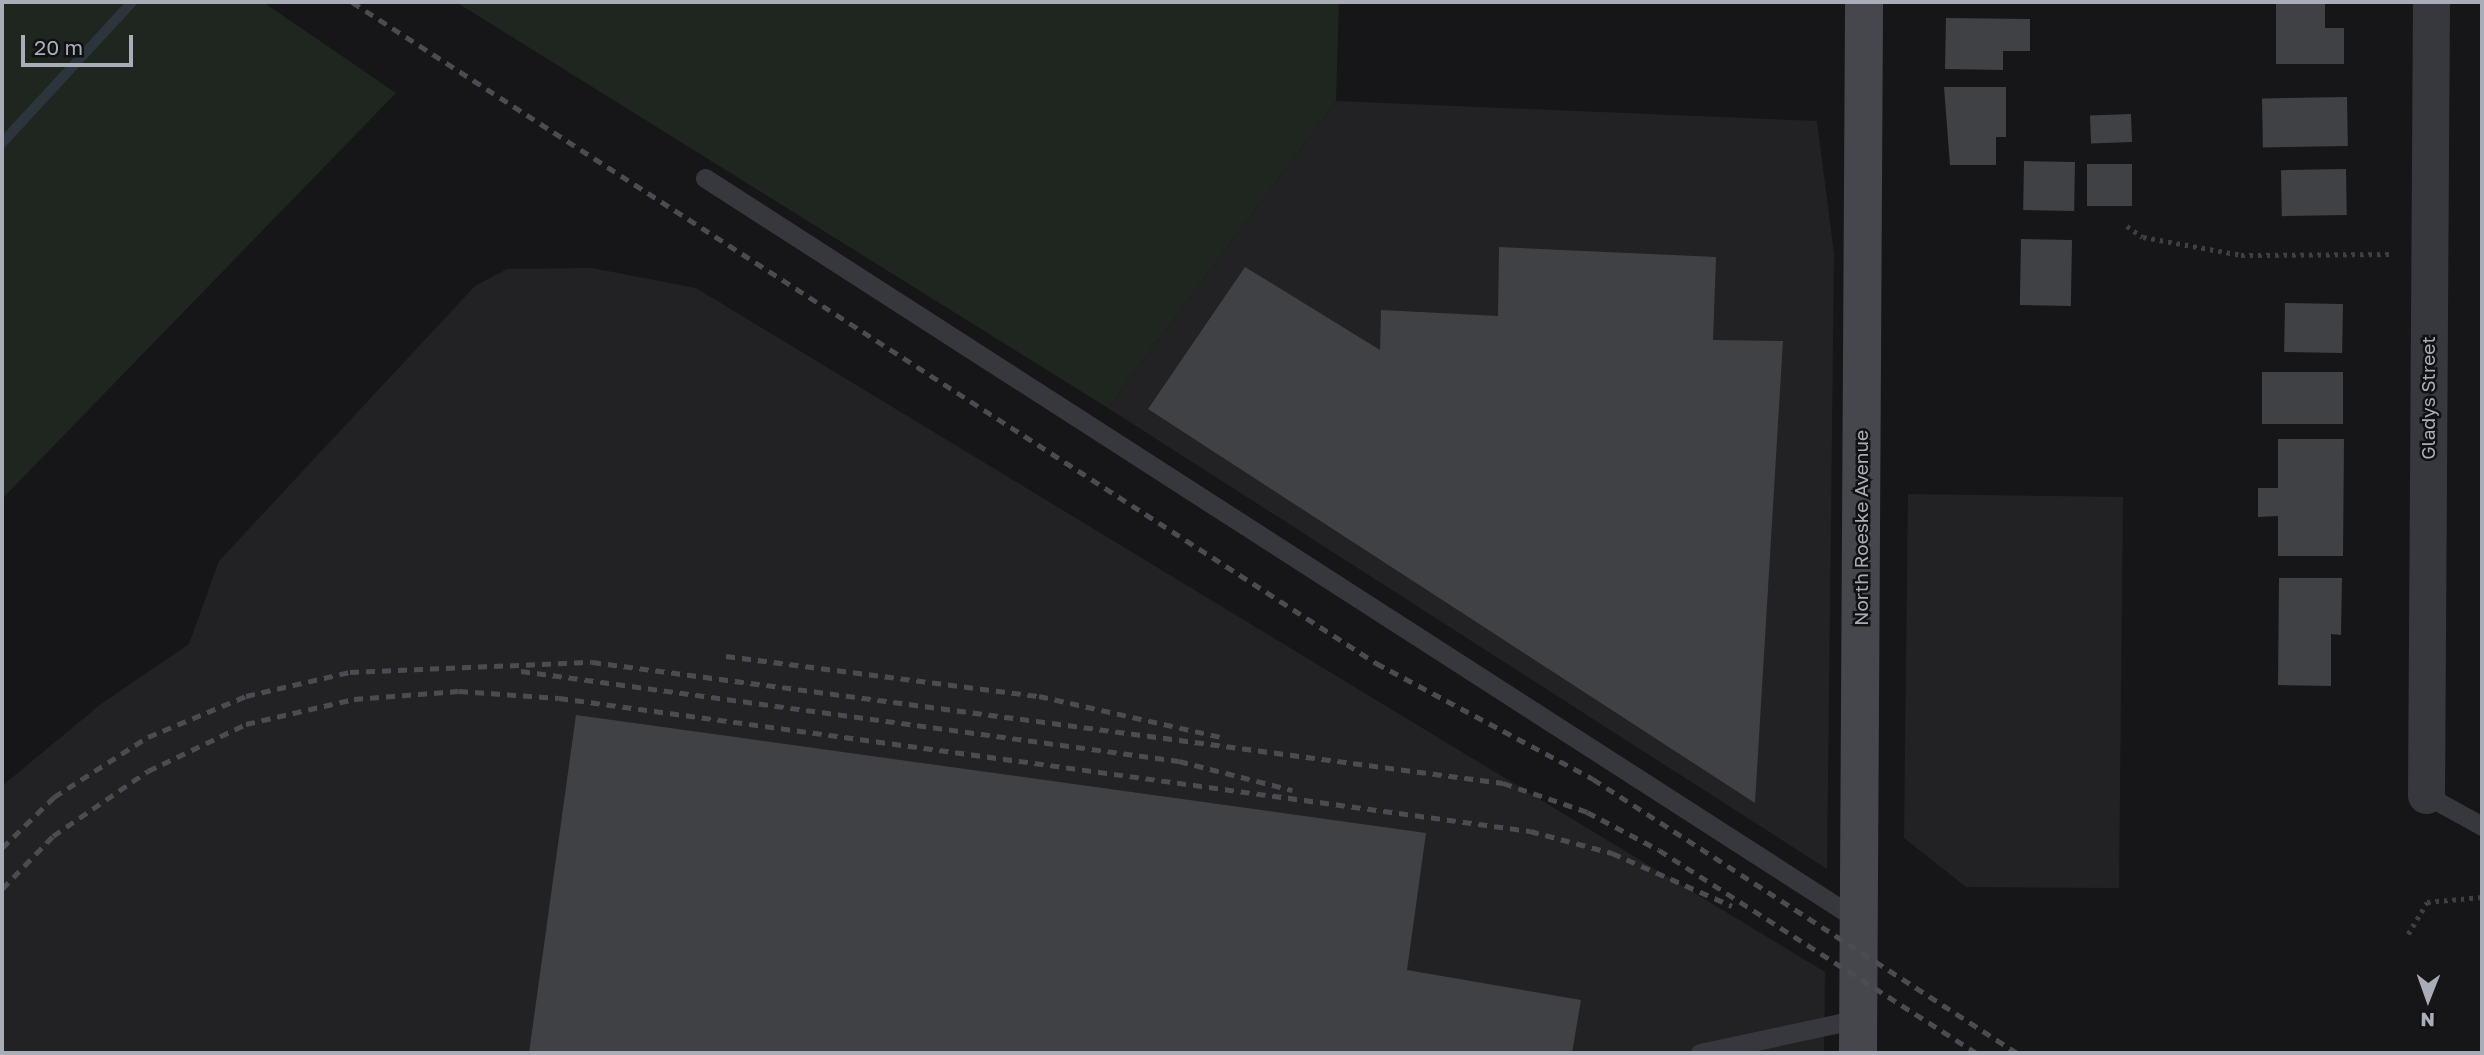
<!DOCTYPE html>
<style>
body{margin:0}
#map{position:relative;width:2484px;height:1055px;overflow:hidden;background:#161618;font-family:"Golos Text",sans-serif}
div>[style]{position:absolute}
.built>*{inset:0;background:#222225}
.green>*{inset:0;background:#1e261f}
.stream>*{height:10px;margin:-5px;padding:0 5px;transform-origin:5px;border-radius:5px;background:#2c353c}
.building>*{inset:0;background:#404145;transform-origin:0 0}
.path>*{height:4.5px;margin-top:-2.25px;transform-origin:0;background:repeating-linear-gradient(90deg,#3d3f44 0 3.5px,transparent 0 8.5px)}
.lane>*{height:19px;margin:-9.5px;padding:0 9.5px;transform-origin:9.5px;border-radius:9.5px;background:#37383d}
.street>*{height:37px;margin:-18.5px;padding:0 18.5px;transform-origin:18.5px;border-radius:18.5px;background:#37383d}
.secondary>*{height:38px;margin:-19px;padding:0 19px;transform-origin:19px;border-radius:19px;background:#45474d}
.rail>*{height:5px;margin-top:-2.5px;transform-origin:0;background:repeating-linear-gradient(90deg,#4a4c52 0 9px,transparent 0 16px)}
span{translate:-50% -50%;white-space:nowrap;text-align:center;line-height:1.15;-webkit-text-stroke:5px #111113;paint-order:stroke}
.street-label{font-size:19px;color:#a8adb8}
.frame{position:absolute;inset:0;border:4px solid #a8adb8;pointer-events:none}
.north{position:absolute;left:2393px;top:964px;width:70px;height:70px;-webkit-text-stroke:5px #111113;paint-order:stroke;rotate:181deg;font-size:19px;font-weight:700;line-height:28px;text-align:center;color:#a8adb8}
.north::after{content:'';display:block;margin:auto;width:24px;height:32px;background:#a8adb8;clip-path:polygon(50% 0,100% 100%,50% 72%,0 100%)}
.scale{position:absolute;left:21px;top:35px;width:112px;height:32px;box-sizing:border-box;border:4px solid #a8adb8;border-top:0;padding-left:9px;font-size:21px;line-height:24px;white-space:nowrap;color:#a8adb8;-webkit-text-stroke:5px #111113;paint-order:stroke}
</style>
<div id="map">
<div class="built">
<div style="clip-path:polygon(1336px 101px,1817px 121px,1834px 254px,1827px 869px,1108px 408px)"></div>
<div style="clip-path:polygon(592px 268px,696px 288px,1825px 972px,1824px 1053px,2px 1053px,2px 786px,101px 704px,189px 644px,219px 561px,475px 286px,507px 269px)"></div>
<div style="clip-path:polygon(1908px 494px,2123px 497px,2119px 888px,1966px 887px,1904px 838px)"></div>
</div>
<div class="green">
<div style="clip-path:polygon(2px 2px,263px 2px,396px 93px,2px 499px)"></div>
<div style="clip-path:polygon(456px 2px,1339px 2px,1336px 101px,1108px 408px)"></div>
</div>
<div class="stream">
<div style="left:2px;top:143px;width:192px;rotate:-47.3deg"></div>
</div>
<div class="building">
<div style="clip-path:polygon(2276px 2px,2325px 2px,2325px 28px,2344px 28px,2344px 64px,2276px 64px)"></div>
<div style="clip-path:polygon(1946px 18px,2030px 19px,2030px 51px,2003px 51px,2003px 70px,1945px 69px)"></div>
<div style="clip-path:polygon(1944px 87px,2006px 87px,2006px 137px,1996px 137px,1996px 165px,1950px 165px)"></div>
<div style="left:2347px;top:97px;width:49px;height:85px;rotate:89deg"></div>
<div style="left:2131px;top:114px;width:28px;height:41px;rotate:88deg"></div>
<div style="left:2024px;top:161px;width:51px;height:49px;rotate:1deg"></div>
<div style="left:2087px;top:164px;width:45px;height:42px"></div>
<div style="left:2346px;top:169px;width:46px;height:65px;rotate:89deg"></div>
<div style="left:2021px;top:239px;width:51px;height:66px;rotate:1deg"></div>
<div style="clip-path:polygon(1499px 247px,1716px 257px,1713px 340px,1783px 341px,1755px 803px,1148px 409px,1245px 267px,1380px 350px,1381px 310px,1498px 316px)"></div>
<div style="left:2285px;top:303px;width:58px;height:49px;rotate:1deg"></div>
<div style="left:2262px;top:372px;width:81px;height:52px"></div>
<div style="clip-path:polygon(2278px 439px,2344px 439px,2343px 556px,2278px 556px,2278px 516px,2258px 517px,2258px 488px,2278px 488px)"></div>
<div style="clip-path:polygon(2279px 578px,2342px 578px,2341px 635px,2331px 634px,2331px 686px,2278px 685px)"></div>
<div style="clip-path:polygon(576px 715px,1426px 833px,1407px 970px,1581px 1000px,1572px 1053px,529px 1053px)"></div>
</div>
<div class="path">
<div style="left:2127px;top:226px;width:19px;rotate:35deg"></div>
<div style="left:2143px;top:237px;width:100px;rotate:10.4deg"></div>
<div style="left:2241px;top:255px;width:152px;rotate:-0.4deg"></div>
<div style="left:2408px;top:934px;width:37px;rotate:-59deg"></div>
<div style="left:2427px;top:902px;width:55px;rotate:-5.2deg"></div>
</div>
<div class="lane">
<div style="left:705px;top:178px;width:1371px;rotate:32.76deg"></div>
<div style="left:2426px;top:795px;width:64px;rotate:29deg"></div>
<div style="left:1700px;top:1053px;width:162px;rotate:-12.1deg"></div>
</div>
<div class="street">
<div style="left:2426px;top:795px;width:793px;rotate:-89.64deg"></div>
</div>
<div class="secondary">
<div style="left:1858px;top:1053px;width:1051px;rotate:-89.67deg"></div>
</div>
<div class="rail">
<div style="left:352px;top:2px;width:1219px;rotate:32.84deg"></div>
<div style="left:1376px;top:663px;width:246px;rotate:28.1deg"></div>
<div style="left:1593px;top:779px;width:505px;rotate:32.87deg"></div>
<div style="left:726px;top:656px;width:316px;rotate:7.3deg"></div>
<div style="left:1039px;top:696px;width:187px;rotate:12.7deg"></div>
<div style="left:521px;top:671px;width:664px;rotate:7.79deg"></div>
<div style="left:1179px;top:761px;width:117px;rotate:14.4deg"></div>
<div style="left:2px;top:848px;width:73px;rotate:-44.4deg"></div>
<div style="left:54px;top:797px;width:112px;rotate:-32.6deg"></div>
<div style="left:148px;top:737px;width:106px;rotate:-22.7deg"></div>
<div style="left:246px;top:696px;width:107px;rotate:-13deg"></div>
<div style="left:350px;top:672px;width:242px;rotate:-2.4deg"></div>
<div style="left:592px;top:662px;width:919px;rotate:7.57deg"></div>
<div style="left:1503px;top:783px;width:89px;rotate:19deg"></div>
<div style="left:1587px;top:812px;width:81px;rotate:27.8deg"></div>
<div style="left:1659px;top:850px;width:376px;rotate:32.6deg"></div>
<div style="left:2px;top:889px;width:74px;rotate:-46.1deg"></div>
<div style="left:53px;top:836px;width:115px;rotate:-34.4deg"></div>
<div style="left:148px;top:771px;width:109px;rotate:-25.6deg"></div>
<div style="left:246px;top:724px;width:111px;rotate:-13deg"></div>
<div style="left:354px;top:699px;width:105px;rotate:-4.4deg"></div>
<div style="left:459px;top:691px;width:100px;rotate:4deg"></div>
<div style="left:559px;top:698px;width:980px;rotate:7.8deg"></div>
<div style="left:1530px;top:831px;width:85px;rotate:15deg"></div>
<div style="left:1612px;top:853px;width:131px;rotate:23.8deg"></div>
</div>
<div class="street-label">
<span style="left:2428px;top:398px;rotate:-90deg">Gladys Street</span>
<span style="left:1861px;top:528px;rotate:-90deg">North Roeske Avenue</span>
</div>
<div class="frame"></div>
<div class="north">N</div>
<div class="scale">20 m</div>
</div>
